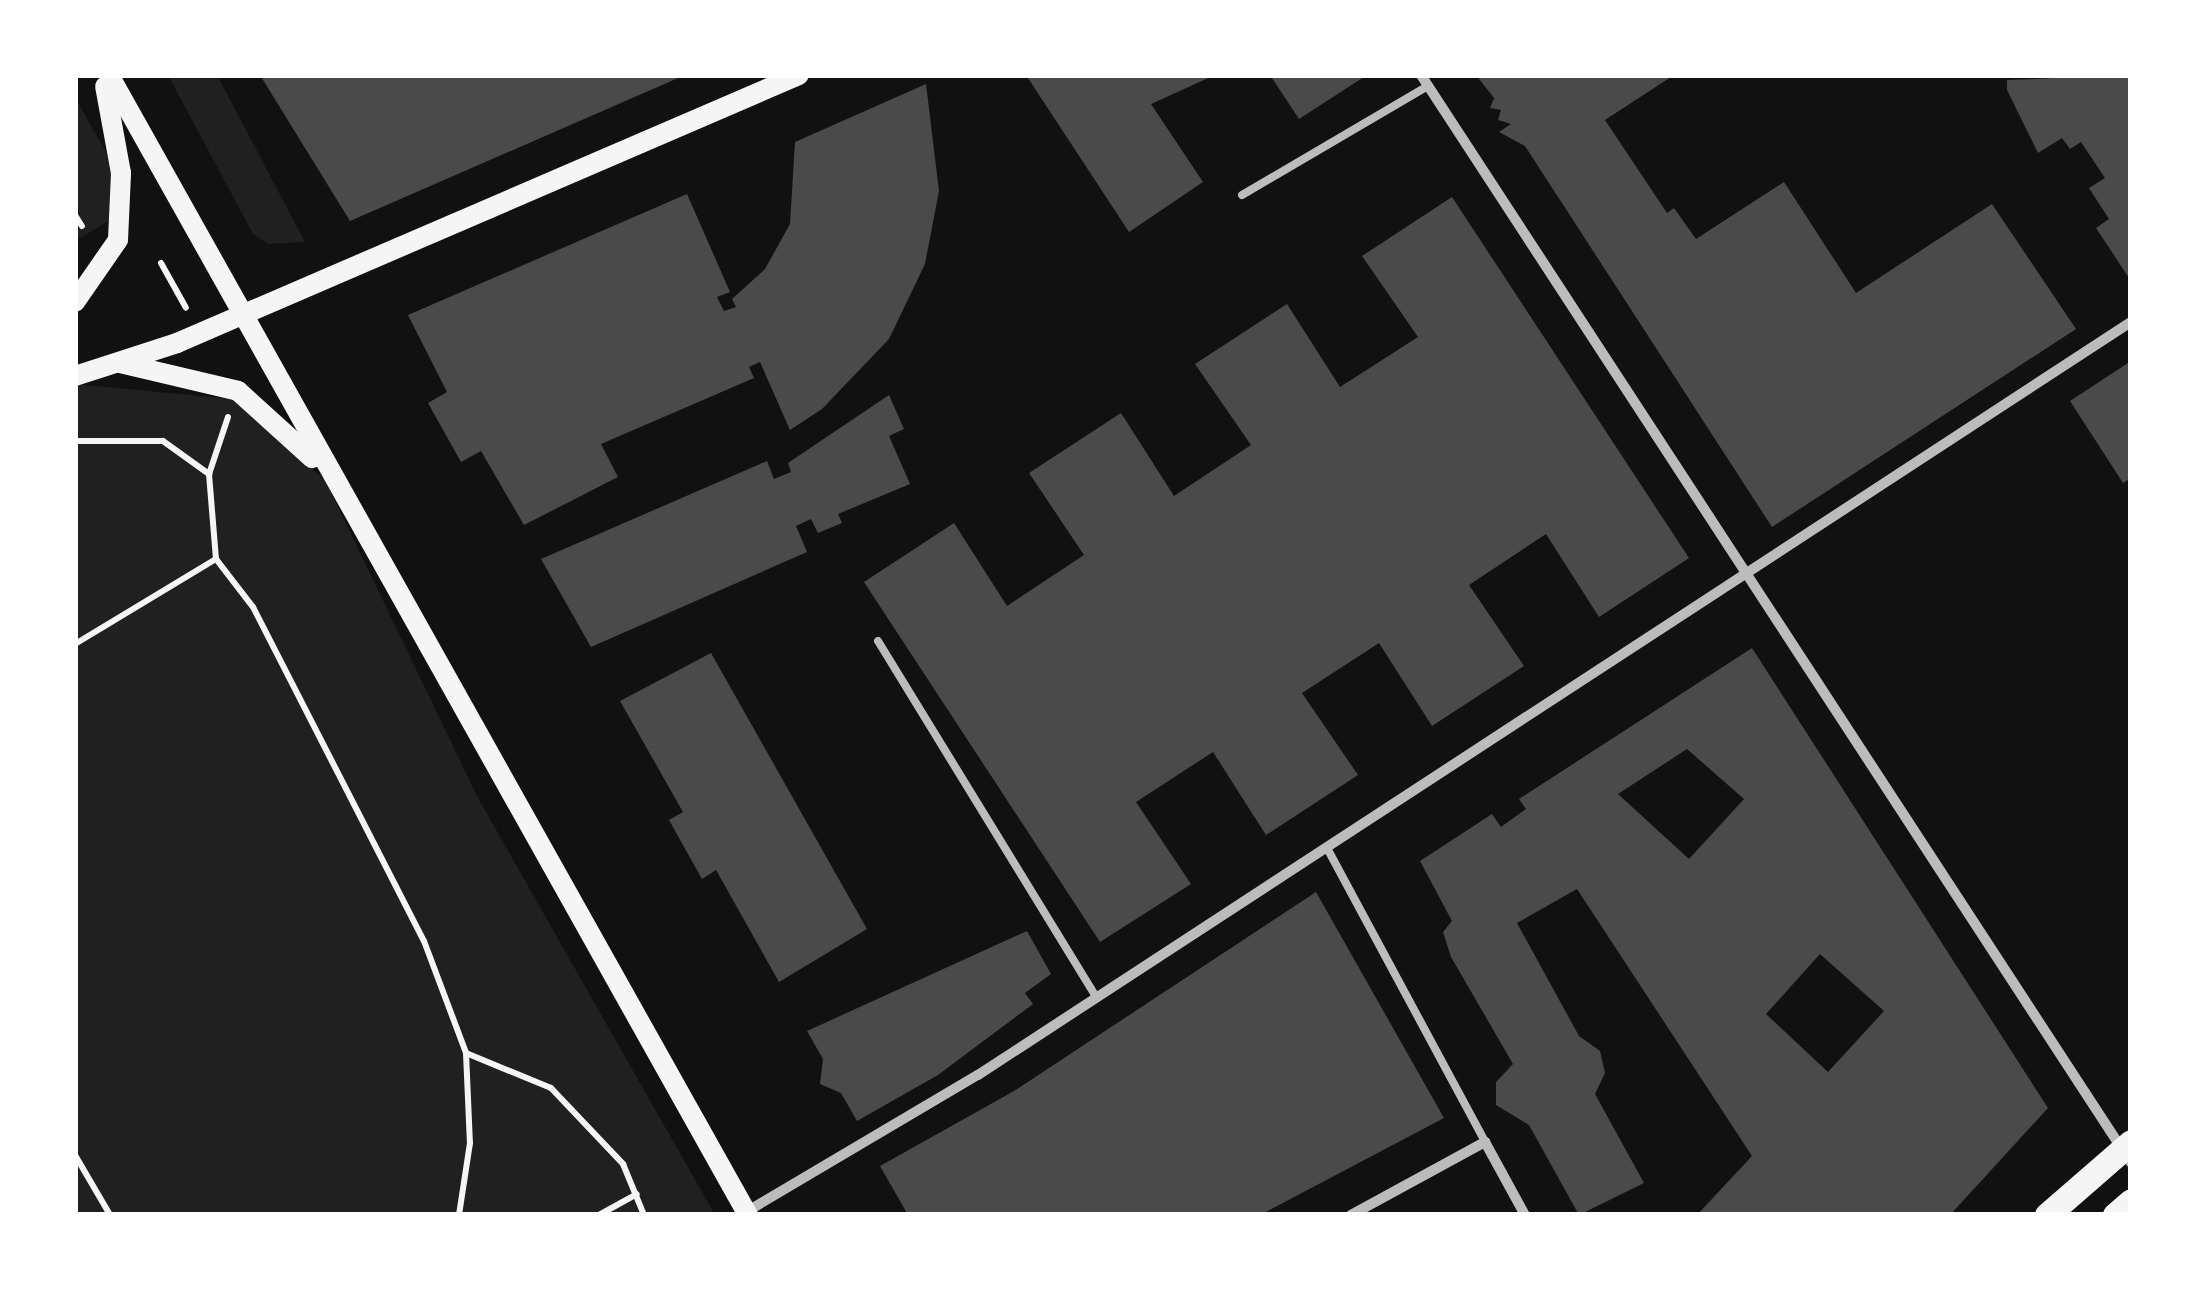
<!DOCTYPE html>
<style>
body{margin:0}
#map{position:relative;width:2206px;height:1290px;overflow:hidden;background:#111;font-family:"Times New Roman",serif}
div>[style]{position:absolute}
.green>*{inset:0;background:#202020}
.building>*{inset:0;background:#4a4a4a}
.path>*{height:6px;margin:-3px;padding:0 3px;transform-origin:3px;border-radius:3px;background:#f5f5f5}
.service>*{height:8px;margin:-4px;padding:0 4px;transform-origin:4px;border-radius:4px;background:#bcbcbc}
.minor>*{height:10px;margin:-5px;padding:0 5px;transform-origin:5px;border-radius:5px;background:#bcbcbc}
.secondary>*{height:20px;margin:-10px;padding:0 10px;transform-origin:10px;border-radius:10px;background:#f5f5f5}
.primary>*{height:25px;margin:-12.5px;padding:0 12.5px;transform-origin:12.5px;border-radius:12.5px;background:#f5f5f5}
span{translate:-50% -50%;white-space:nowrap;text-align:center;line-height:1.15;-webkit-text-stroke:8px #fff;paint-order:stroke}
.frame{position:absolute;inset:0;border:78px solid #fff;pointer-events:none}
</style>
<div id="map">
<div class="green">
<div style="clip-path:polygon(168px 75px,217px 75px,305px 242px,268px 244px,253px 234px)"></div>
<div style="clip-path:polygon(75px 97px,112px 163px,112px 219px,75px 241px)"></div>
<div style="clip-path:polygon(75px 384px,232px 399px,325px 480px,478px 798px,715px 1215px,75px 1215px)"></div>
</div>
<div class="building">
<div style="clip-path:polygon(260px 75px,685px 75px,350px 221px)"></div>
<div style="clip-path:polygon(1026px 75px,1215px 75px,1151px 104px,1203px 182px,1129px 232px)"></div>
<div style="clip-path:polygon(1270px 75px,1367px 75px,1299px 119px)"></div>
<div style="clip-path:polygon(1476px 75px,1674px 75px,1605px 120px,1667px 213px,1674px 208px,1696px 239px,1784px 182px,1856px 293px,1992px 204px,2076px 329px,1772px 527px,1525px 146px,1499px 132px,1511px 124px,1498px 120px,1501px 110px,1490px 108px,1494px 98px)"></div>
<div style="clip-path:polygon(2131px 75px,2131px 281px,2096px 228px,2109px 219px,2089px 188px,2105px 178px,2081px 142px,2070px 149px,2062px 138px,2038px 153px,2007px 90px,2007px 80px)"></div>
<div style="clip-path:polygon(926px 84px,939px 191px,925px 264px,889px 339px,822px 409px,790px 430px,760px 362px,749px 367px,754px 378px,601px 444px,618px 477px,524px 525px,481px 451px,461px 462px,428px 403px,447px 392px,408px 315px,687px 194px,730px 292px,717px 297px,724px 311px,736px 307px,732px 299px,765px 269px,790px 224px,795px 142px)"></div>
<div style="clip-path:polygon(1452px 197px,1689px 558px,1599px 617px,1546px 534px,1469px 585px,1524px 666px,1432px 726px,1379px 643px,1302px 693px,1358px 775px,1266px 835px,1213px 752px,1136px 802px,1191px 884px,1100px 942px,864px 582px,954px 523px,1007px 606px,1084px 555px,1029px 473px,1121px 413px,1174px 496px,1251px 445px,1195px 364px,1287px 304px,1340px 387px,1418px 337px,1362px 256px)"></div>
<div style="clip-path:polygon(2131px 361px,2131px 478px,2123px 483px,2070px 401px)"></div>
<div style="clip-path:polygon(889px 395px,904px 429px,889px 436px,910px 484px,838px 514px,842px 523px,818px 533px,811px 519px,796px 526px,807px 552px,591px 647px,541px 559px,767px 461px,774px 479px,791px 472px,788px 463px)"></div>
<div style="clip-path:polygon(evenodd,1752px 648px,2048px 1108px,1950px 1215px,1697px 1215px,1752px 1156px,1577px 889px,1517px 923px,1579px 1036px,1600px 1051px,1605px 1073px,1595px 1094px,1644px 1183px,1579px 1215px,1529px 1125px,1496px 1105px,1496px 1082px,1513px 1064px,1451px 957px,1443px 932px,1452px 921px,1420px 861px,1492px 814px,1501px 827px,1526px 809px,1519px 799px,1752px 648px,1687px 749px,1744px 799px,1689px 859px,1618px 794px,1687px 749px,1752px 648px,1820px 954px,1884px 1011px,1828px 1072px,1766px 1014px,1820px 954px)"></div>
<div style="clip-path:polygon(711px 653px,867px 929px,779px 982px,716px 870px,702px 879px,669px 820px,683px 812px,620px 701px)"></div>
<div style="clip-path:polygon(1316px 892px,1444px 1118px,1260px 1215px,908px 1215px,880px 1166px,1014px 1091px)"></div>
<div style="clip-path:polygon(1027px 931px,1051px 974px,1025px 993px,1033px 1004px,938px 1075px,857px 1121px,841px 1093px,820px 1084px,823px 1059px,807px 1031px)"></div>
</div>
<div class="path">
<div style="left:75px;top:215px;width:13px;rotate:58deg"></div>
<div style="left:161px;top:263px;width:51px;rotate:60.9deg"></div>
<div style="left:228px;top:417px;width:60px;rotate:108.4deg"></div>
<div style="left:209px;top:474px;width:85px;rotate:85.3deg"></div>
<div style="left:216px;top:559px;width:61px;rotate:52.4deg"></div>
<div style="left:253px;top:607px;width:375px;rotate:62.9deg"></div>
<div style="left:424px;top:941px;width:120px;rotate:69.4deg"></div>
<div style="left:466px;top:1053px;width:90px;rotate:87.5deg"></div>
<div style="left:470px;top:1143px;width:73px;rotate:98.7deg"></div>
<div style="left:75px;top:441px;width:88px"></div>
<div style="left:163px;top:441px;width:57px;rotate:35.7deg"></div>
<div style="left:75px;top:644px;width:165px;rotate:-31.1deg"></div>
<div style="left:466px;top:1053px;width:92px;rotate:22.4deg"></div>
<div style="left:551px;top:1088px;width:105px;rotate:46.5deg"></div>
<div style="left:623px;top:1164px;width:55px;rotate:67.6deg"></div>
<div style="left:75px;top:1155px;width:69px;rotate:59.7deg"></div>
<div style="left:599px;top:1215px;width:43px;rotate:-28.9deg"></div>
</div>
<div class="service">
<div style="left:1242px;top:195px;width:216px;rotate:-30.4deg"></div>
<div style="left:878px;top:641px;width:419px;rotate:58.5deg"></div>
<div style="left:1327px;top:848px;width:334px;rotate:61.7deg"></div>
</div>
<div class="minor">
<div style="left:1421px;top:75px;width:1299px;rotate:56.87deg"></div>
<div style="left:746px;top:1212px;width:269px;rotate:-30.6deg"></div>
<div style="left:978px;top:1075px;width:1377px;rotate:-33.15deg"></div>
<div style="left:1351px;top:1215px;width:153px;rotate:-28.6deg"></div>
<div style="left:1485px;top:1142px;width:83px;rotate:61.3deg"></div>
</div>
<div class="secondary">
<div style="left:109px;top:75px;width:1307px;rotate:60.73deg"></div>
<div style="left:75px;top:302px;width:75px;rotate:-55.3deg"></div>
<div style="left:118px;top:240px;width:67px;rotate:-87.4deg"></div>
<div style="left:121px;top:173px;width:88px;rotate:-100.4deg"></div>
<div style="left:120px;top:363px;width:121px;rotate:13.3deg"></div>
<div style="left:238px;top:391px;width:100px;rotate:42.2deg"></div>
<div style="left:75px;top:376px;width:107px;rotate:-17.9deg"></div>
<div style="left:177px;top:343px;width:677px;rotate:-23.31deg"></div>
</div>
<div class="primary">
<div style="left:2047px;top:1215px;width:111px;rotate:-41deg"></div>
<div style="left:2115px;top:1215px;width:21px;rotate:-41deg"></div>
</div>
<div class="frame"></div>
</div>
